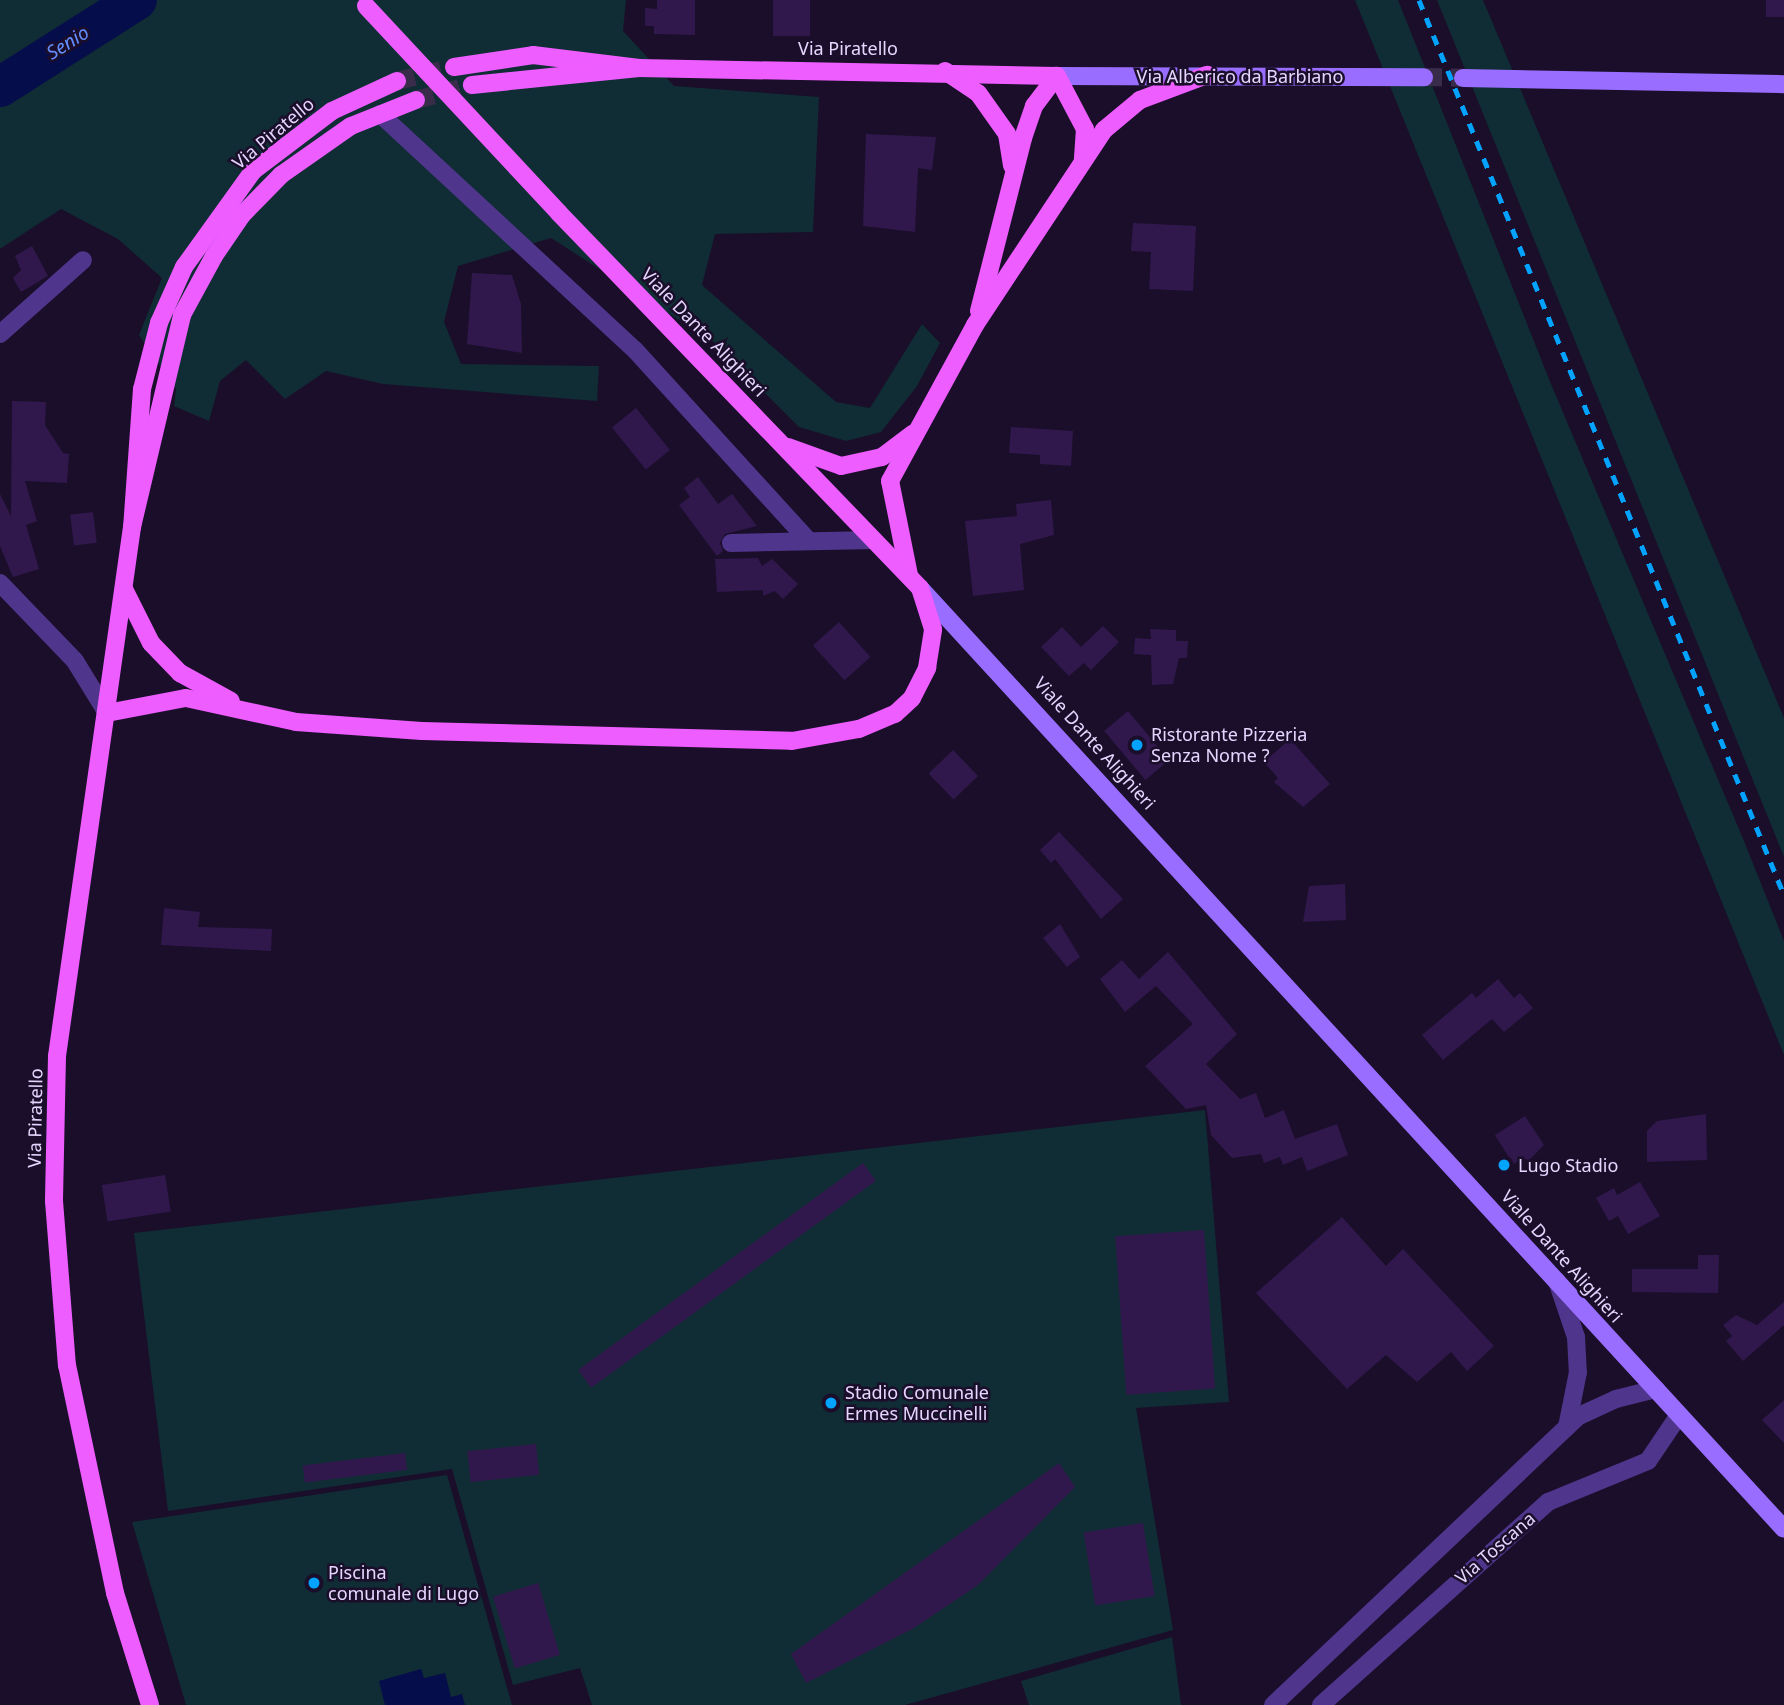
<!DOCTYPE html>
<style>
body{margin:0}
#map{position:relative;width:1784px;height:1705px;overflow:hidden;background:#1a0e2a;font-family:"Noto Sans",sans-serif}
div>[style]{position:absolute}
.green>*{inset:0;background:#102c34}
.water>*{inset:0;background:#060d4b}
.river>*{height:40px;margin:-20px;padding:0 20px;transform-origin:20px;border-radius:20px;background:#060d4b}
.building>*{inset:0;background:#31184c;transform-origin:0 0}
.secondary-tunnel>*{height:18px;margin-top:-9px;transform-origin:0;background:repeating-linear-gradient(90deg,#392c4a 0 18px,transparent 0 27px)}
.primary-tunnel>*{height:18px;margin-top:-9px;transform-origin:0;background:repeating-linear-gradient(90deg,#392c4a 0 18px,transparent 0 27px)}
.street>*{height:18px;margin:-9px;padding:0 9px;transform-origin:9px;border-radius:9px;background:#50358c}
.secondary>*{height:18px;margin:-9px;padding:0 9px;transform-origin:9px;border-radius:9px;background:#986dff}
.primary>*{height:18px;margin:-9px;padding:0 9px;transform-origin:9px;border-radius:9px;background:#ee5dff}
.rail>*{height:5px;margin-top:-2.5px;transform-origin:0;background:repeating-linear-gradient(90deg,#02a2ff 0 10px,transparent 0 19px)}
.primary-bridge>*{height:18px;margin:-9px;padding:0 9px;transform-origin:9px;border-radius:9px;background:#ee5dff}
.dots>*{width:19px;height:19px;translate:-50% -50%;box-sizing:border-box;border:4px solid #1a0e2a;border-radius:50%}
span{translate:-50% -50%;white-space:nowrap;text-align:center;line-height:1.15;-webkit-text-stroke:5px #1a0e2a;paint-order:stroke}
.street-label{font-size:18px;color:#e6d6ff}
.poi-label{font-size:18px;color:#e6d6ff}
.left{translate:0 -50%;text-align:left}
.water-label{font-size:19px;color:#648eff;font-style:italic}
</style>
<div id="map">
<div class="green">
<div style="clip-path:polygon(0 0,626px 0,623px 31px,674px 86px,819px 97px,813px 232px,715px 234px,702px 285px,836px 402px,870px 408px,922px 324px,940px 343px,917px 386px,881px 432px,846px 441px,799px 427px,715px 343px,551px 238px,458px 266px,444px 322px,461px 364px,599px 366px,597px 401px,383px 384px,326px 371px,285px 399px,246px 360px,220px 381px,209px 421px,174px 406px,176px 389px,139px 335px,162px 278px,118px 239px,61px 209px,0 249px)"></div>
<div style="clip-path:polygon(1355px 0,1398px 0,1551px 384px,1744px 841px,1784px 941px,1784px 1055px)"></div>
<div style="clip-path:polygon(1437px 0,1483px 0,1784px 718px,1784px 857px)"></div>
<div style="clip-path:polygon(1205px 1110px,1229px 1402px,1136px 1408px,1173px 1630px,905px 1705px,592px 1705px,580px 1668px,513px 1685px,452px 1469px,168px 1511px,134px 1233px)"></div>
<div style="clip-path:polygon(447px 1475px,512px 1705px,186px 1705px,132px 1522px)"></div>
<div style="clip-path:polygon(1172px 1637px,1181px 1705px,1029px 1705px,1021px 1681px)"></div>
</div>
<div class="water">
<div style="clip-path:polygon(421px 1669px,424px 1678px,445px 1673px,451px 1697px,462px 1694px,465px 1705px,385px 1705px,379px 1681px)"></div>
</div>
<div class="river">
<div style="left:0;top:87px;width:162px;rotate:-32.4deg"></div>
</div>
<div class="building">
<div style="clip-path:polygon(657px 0,695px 0,695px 35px,654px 34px,654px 26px,645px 26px,645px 8px,657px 9px)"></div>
<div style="left:773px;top:0;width:37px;height:36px"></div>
<div style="left:1766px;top:0;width:18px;height:17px"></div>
<div style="clip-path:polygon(866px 134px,936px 137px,932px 170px,918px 168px,915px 232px,863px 226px)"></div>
<div style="clip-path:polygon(1133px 223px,1196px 226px,1193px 291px,1149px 289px,1151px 252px,1131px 251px)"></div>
<div style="clip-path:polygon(32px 246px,48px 276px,21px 292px,13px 278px,21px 270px,15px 256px)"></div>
<div style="clip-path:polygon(472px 273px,512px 275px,521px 304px,522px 353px,467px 344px)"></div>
<div style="clip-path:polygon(12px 401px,46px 402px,45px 425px,63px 453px,69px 454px,67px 483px,25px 481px,37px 521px,26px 525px,39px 569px,13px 577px,0 546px,0 494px,11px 516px)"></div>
<div style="left:636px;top:408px;width:54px;height:31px;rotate:51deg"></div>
<div style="clip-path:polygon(1011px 427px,1073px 431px,1071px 466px,1040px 464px,1040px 455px,1009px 453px)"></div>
<div style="clip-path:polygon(698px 477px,718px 504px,732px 494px,757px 526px,725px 534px,720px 543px,723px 551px,717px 556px,679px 505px,690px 497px,684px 488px)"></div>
<div style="clip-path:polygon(1051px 500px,1054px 535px,1020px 544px,1024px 590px,973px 596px,965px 521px,1017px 516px,1016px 504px)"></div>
<div style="left:93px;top:512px;width:31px;height:23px;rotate:83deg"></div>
<div style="clip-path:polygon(758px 558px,762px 566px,772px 559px,798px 584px,783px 599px,775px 591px,763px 596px,763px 590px,717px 592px,715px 559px)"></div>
<div style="left:839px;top:622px;width:47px;height:35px;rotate:48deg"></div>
<div style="clip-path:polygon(1103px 626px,1119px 642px,1091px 670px,1084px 663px,1069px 676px,1041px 647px,1062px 627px,1081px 647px)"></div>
<div style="clip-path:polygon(1150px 629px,1176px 630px,1176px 641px,1188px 641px,1187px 658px,1179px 658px,1173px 684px,1152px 685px,1151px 655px,1134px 654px,1135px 638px,1151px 639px)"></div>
<div style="left:1128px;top:711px;width:64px;height:31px;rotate:50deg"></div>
<div style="clip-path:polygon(1290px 739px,1330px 784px,1303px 807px,1274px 782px,1278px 778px,1264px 762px)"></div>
<div style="left:953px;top:750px;width:36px;height:34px;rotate:46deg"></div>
<div style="clip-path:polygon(1059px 832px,1123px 899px,1101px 919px,1055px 859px,1051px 863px,1040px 850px)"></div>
<div style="clip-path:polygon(1345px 884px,1346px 920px,1303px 922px,1309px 886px)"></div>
<div style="clip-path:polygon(164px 908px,200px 912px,198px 927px,272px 929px,271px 951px,161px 945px)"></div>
<div style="clip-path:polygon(1060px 924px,1080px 957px,1067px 967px,1043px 938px)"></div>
<div style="clip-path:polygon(1168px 952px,1237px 1034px,1206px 1064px,1240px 1099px,1256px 1093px,1265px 1118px,1284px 1110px,1295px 1139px,1337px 1124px,1348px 1155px,1307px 1171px,1302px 1157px,1283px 1165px,1280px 1157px,1264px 1163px,1261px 1154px,1232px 1158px,1211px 1135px,1206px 1105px,1186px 1109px,1145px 1066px,1193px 1024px,1156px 986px,1125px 1012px,1100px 979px,1122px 960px,1139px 979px)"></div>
<div style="clip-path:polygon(1498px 979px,1514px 998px,1520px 993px,1533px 1008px,1504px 1032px,1492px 1019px,1443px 1060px,1422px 1035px,1472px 993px,1476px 998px)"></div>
<div style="clip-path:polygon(1706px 1114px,1707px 1160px,1647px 1162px,1647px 1131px,1657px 1121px)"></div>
<div style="clip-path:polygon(1525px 1116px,1544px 1145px,1528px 1161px,1524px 1158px,1513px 1164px,1495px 1135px)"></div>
<div style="left:863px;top:1163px;width:22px;height:352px;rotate:54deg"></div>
<div style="left:165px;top:1175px;width:37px;height:64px;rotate:81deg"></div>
<div style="clip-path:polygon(1640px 1182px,1660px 1216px,1628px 1234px,1618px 1216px,1609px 1221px,1596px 1198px,1614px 1188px,1617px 1195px)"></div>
<div style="clip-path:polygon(1342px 1217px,1386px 1266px,1403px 1249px,1494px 1346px,1467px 1371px,1451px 1352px,1417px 1382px,1386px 1355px,1347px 1389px,1256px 1293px)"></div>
<div style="left:1204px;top:1230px;width:159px;height:89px;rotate:86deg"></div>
<div style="clip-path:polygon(1698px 1255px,1719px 1255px,1718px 1293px,1632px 1292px,1632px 1269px,1698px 1269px)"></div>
<div style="clip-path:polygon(1784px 1302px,1784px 1325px,1743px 1361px,1726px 1341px,1732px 1336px,1723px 1325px,1736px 1315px,1757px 1325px)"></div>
<div style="clip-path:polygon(1784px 1400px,1784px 1443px,1762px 1420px)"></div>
<div style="left:536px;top:1444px;width:31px;height:69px;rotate:84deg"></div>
<div style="left:405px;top:1453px;width:17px;height:103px;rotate:83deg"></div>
<div style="clip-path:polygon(1059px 1463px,1075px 1487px,978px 1585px,914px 1628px,806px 1683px,791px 1654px)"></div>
<div style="left:1143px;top:1523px;width:74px;height:60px;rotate:81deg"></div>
<div style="left:538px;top:1583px;width:75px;height:47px;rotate:73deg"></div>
</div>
<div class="secondary-tunnel">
<div style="left:1424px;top:77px;width:39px;rotate:1deg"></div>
</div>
<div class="primary-tunnel">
<div style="left:397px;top:81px;width:59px;rotate:-13.8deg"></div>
<div style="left:416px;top:100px;width:58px;rotate:-15deg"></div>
</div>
<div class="street">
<div style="left:380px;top:114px;width:347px;rotate:42.8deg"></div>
<div style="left:635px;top:350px;width:258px;rotate:47.7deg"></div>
<div style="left:0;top:334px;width:111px;rotate:-41.7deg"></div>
<div style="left:731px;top:543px;width:143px;rotate:-1.2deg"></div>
<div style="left:0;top:583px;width:108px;rotate:46.1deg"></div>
<div style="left:75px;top:661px;width:61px;rotate:58.4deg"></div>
<div style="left:1557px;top:1281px;width:59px;rotate:71.3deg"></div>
<div style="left:1576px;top:1337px;width:35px;rotate:87deg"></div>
<div style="left:1578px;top:1372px;width:56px;rotate:101.3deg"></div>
<div style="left:1273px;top:1705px;width:421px;rotate:-43.4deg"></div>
<div style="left:1579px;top:1416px;width:41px;rotate:-24.7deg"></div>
<div style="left:1616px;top:1399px;width:41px;rotate:-14deg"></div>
<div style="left:1321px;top:1705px;width:305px;rotate:-41.8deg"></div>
<div style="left:1548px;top:1502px;width:108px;rotate:-22.3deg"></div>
<div style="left:1648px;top:1461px;width:55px;rotate:-56deg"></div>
</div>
<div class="secondary">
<div style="left:1057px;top:76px;width:367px;rotate:0.2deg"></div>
<div style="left:1463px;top:78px;width:321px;rotate:1.1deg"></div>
<div style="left:920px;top:588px;width:1277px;rotate:47.44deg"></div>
</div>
<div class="primary">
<div style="left:454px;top:67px;width:80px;rotate:-8.6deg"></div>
<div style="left:533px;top:55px;width:107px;rotate:7deg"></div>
<div style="left:639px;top:68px;width:168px;rotate:174.2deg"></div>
<div style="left:639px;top:68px;width:418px;rotate:1.1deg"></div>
<div style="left:945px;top:71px;width:40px;rotate:34deg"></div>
<div style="left:978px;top:93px;width:50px;rotate:54.7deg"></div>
<div style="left:1007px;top:134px;width:32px;rotate:81deg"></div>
<div style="left:1057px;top:76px;width:60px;rotate:62.2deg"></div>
<div style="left:1085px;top:129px;width:31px;rotate:94deg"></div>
<div style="left:397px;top:81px;width:72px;rotate:155.2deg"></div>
<div style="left:332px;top:111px;width:99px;rotate:142.8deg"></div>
<div style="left:253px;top:171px;width:118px;rotate:125.7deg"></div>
<div style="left:184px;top:267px;width:61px;rotate:114.1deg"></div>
<div style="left:159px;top:323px;width:68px;rotate:104.4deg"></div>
<div style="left:142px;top:389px;width:138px;rotate:94.1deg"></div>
<div style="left:132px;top:527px;width:218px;rotate:-76.7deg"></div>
<div style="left:182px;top:315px;width:67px;rotate:-61.5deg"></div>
<div style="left:214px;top:256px;width:50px;rotate:-55.7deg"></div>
<div style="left:242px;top:215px;width:56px;rotate:-45.7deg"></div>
<div style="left:281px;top:175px;width:85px;rotate:-35deg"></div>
<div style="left:351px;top:126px;width:70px;rotate:-21.8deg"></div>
<div style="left:979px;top:311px;width:179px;rotate:-75.7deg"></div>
<div style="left:1023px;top:138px;width:34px;rotate:-71deg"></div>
<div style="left:1034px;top:106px;width:38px;rotate:-53deg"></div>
<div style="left:788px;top:447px;width:56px;rotate:19.7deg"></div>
<div style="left:841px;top:466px;width:42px;rotate:-12.4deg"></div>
<div style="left:882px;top:457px;width:39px;rotate:-37deg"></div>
<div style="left:132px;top:527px;width:534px;rotate:98.07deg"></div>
<div style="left:57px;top:1056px;width:145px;rotate:91.2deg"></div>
<div style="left:54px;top:1201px;width:165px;rotate:85.5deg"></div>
<div style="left:67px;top:1365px;width:233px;rotate:78.1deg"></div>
<div style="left:115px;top:1593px;width:117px;rotate:72.6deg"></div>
<div style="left:909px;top:575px;width:96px;rotate:-101.4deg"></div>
<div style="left:890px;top:481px;width:178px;rotate:-61.4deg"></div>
<div style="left:975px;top:325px;width:234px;rotate:-56.5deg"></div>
<div style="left:1104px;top:130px;width:47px;rotate:-39.8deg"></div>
<div style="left:1140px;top:100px;width:72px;rotate:-20.5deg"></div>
<div style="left:124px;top:589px;width:60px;rotate:63.4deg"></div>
<div style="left:151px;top:643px;width:42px;rotate:46deg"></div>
<div style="left:180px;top:673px;width:58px;rotate:28.8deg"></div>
<div style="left:107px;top:713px;width:80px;rotate:-10.8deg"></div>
<div style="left:186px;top:698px;width:113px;rotate:12.3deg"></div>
<div style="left:296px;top:722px;width:126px;rotate:4.1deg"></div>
<div style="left:422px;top:731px;width:370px;rotate:1.5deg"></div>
<div style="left:792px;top:741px;width:68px;rotate:-10.2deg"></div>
<div style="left:859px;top:729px;width:39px;rotate:-23deg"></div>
<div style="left:895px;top:714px;width:23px;rotate:-43deg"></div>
<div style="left:912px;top:698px;width:34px;rotate:-63deg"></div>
<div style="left:927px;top:668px;width:39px;rotate:-81deg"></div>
<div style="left:933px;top:629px;width:43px;rotate:-107.6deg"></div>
<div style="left:920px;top:588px;width:521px;rotate:-133.91deg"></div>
</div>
<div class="rail">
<div style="left:1419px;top:0;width:967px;rotate:67.81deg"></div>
</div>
<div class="primary-bridge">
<div style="left:366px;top:6px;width:283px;rotate:47deg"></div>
</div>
<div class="dots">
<div style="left:1137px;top:745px;background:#02a2ff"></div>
<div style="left:1504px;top:1165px;background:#02a2ff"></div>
<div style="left:831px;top:1403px;background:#02a2ff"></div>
<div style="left:314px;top:1583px;background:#02a2ff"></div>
</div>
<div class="street-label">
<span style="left:848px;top:48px">Via Piratello</span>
<span style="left:1240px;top:76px">Via Alberico da Barbiano</span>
<span style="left:273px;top:133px;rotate:-40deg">Via Piratello</span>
<span style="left:704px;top:332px;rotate:46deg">Viale Dante Alighieri</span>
<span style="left:1095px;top:743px;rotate:48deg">Viale Dante Alighieri</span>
<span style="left:35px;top:1118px;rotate:-89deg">Via Piratello</span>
<span style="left:1562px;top:1256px;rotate:48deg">Viale Dante Alighieri</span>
<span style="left:1495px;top:1548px;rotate:-41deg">Via Toscana</span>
</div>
<div class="poi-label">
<span class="left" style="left:1151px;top:745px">Ristorante Pizzeria<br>Senza Nome ?</span>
<span class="left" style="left:1518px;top:1165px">Lugo Stadio</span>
<span class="left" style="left:845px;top:1403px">Stadio Comunale<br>Ermes Muccinelli</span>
<span class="left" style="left:328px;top:1583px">Piscina<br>comunale di Lugo</span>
</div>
<div class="water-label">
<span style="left:68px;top:43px;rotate:-32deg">Senio</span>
</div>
</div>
